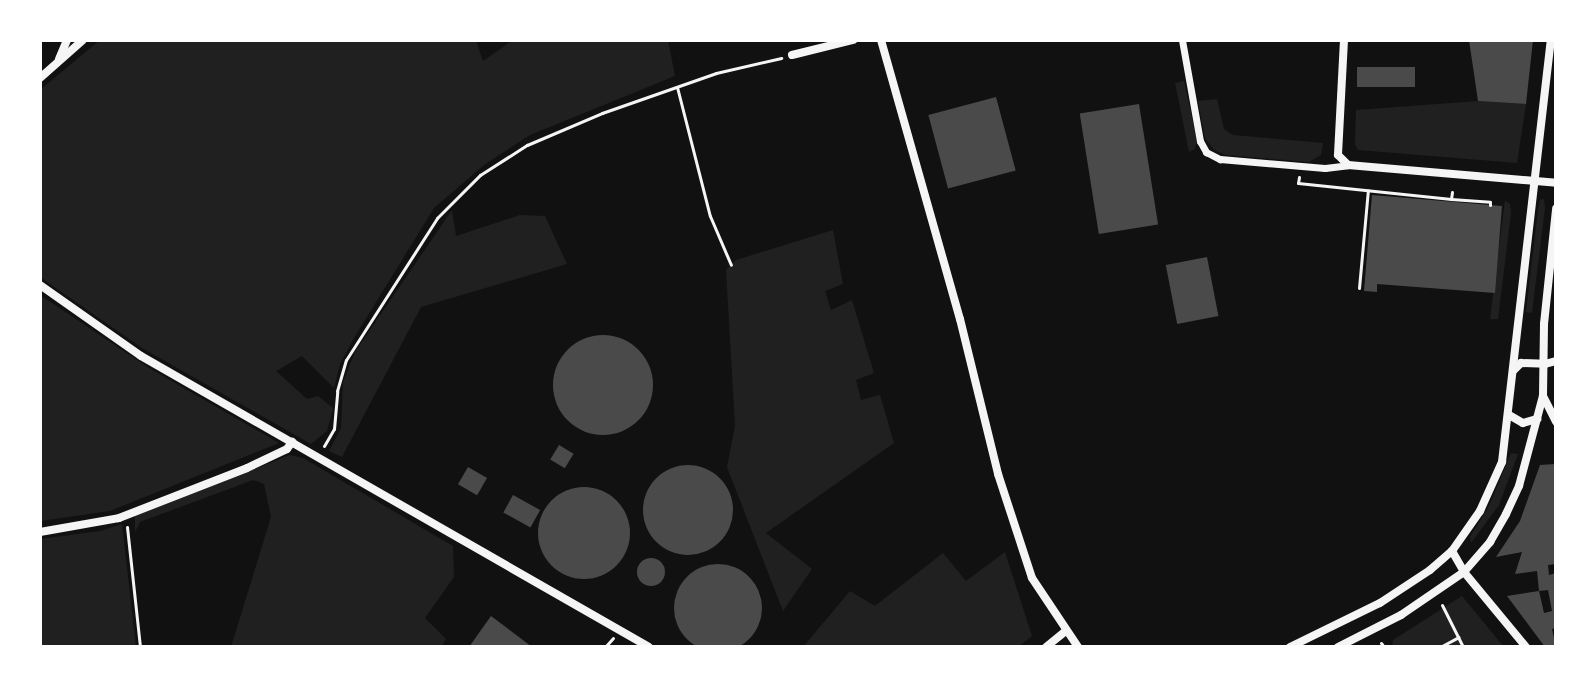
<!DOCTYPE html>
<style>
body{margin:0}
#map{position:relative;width:1596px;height:687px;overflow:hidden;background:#111;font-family:Literata,serif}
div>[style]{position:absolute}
.green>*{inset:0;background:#202020}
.building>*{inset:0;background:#4a4a4a;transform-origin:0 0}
.round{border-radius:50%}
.path>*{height:3px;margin:-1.5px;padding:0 1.5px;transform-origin:1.5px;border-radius:1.5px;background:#f5f5f5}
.pedestrian>*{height:7px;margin:-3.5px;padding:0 3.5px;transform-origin:3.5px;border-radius:3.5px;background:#f5f5f5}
.minor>*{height:8px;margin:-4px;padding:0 4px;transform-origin:4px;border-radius:4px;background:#f5f5f5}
span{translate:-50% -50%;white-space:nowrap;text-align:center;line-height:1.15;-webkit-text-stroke:8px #fff;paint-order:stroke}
.frame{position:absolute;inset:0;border:42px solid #fff;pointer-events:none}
</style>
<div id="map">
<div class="green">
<div style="clip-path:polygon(100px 40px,476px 40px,483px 61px,513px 40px,668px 40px,675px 76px,530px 135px,484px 165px,434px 208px,354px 338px,340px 364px,334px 388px,302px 356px,276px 371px,307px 399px,318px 396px,333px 408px,327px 431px,311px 444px,142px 348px,40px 277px,40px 90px)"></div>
<div style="clip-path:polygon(1184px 81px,1197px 141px,1195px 149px,1189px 152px,1175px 83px)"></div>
<div style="clip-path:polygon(1217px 99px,1224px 129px,1233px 135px,1323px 143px,1321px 155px,1309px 162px,1226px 155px,1214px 150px,1205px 138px,1198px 101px)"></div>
<div style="clip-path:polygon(1478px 101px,1526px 104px,1517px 163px,1358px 150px,1355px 145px,1356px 110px)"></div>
<div style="clip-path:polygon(1544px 199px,1545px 208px,1532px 313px,1526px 312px,1538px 210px,1540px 200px)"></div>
<div style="clip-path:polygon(1505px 200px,1510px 204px,1511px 213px,1498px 319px,1490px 319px)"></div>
<div style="clip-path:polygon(452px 210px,456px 236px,520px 215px,545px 216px,567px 264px,421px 307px,342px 457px,329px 451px,341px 428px,343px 382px,355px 352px)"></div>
<div style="clip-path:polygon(833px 230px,843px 284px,825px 291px,831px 310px,852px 300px,874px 373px,856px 380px,861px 400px,880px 395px,894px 443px,766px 533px,812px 569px,783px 611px,727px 467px,735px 426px,726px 270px,736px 260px)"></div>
<div style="clip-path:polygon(40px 295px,149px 368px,279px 443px,110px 511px,40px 521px)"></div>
<div style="clip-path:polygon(1511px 453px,1518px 454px,1499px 505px,1471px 543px,1470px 537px,1489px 506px)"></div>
<div style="clip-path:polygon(290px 455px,303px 458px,453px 546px,454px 577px,425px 618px,446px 639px,441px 647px,231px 647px,271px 517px,264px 484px,253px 480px,140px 522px,135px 532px,135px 516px)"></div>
<div style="clip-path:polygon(122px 524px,136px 647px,40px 647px,40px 539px,100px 531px)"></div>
<div style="clip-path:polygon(1005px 552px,1032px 636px,1018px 647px,803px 647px,850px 591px,875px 606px,943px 553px,966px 581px)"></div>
<div style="clip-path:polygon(1462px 596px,1504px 647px,1392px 647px,1393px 640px)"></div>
</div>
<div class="building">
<div style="clip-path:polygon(1469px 40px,1533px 40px,1526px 104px,1478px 101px)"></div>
<div style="left:1357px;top:67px;width:58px;height:20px"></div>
<div style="left:996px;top:97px;width:76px;height:70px;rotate:75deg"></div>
<div style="left:1139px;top:104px;width:122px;height:60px;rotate:81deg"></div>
<div style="clip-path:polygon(1372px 195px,1502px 206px,1495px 293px,1377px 284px,1377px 292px,1364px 291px)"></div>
<div style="left:1207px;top:257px;width:60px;height:42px;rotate:79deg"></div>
<div class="round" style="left:553px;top:335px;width:100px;height:100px"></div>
<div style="left:559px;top:445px;width:17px;height:17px;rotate:31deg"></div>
<div style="clip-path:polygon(evenodd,1555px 464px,1556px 564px,1548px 565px,1549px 575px,1556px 573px,1556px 628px,1552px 629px,1556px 647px,1545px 647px,1507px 596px,1539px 591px,1537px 571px,1515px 574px,1522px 552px,1496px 557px,1520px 521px,1540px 465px,1555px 464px,1548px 590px,1552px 611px,1544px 613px,1539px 591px,1548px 590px)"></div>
<div class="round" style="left:643px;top:465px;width:90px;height:90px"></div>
<div style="left:468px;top:467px;width:22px;height:20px;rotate:30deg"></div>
<div class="round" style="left:538px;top:487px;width:92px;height:92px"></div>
<div style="left:513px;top:495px;width:31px;height:20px;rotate:29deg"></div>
<div class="round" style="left:637px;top:558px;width:28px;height:28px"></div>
<div class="round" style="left:674px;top:564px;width:88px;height:88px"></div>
<div style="clip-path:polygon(491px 616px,532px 647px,469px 647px)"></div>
</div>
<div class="path">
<div style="left:677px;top:87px;width:133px;rotate:75.7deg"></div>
<div style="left:710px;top:216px;width:53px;rotate:66.8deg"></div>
<div style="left:1299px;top:177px;width:6px;rotate:99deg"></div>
<div style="left:1298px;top:183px;width:154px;rotate:6deg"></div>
<div style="left:1452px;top:192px;width:7px;rotate:98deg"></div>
<div style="left:1451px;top:199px;width:39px;rotate:4deg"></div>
<div style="left:1490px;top:202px;width:3px;rotate:90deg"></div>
<div style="left:1359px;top:288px;width:98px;rotate:-84.8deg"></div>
<div style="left:324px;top:446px;width:20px;rotate:-60deg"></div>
<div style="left:334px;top:429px;width:38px;rotate:-85deg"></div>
<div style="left:337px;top:391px;width:32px;rotate:-74deg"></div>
<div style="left:346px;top:360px;width:169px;rotate:-57.3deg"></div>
<div style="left:437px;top:218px;width:61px;rotate:-45deg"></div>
<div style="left:480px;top:175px;width:56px;rotate:-32.6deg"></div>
<div style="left:527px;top:145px;width:82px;rotate:-23.1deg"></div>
<div style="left:602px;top:113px;width:121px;rotate:-19.3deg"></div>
<div style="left:716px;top:73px;width:67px;rotate:-13deg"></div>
<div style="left:127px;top:527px;width:121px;rotate:83.8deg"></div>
<div style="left:1442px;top:605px;width:47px;rotate:63.4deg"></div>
<div style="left:1381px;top:643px;width:5px;rotate:53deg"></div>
<div style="left:605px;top:647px;width:12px;rotate:-48deg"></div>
<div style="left:1440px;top:647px;width:21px;rotate:-28deg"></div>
</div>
<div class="pedestrian">
<div style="left:1182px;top:40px;width:103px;rotate:79.9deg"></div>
<div style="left:1200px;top:141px;width:13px;rotate:61deg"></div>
<div style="left:1206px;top:152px;width:16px;rotate:27deg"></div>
<div style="left:1220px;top:159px;width:105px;rotate:4.9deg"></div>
<div style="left:1325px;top:168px;width:23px;rotate:-7deg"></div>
</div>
<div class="minor">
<div style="left:881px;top:40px;width:290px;rotate:74.2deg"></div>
<div style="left:960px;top:319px;width:160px;rotate:76.2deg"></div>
<div style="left:998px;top:474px;width:109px;rotate:71.9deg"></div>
<div style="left:1032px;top:578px;width:83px;rotate:56.3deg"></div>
<div style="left:1344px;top:40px;width:115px;rotate:93deg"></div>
<div style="left:1338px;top:155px;width:14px;rotate:45deg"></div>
<div style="left:1348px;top:165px;width:209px;rotate:4.9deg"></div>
<div style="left:792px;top:55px;width:63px;rotate:-13.8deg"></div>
<div style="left:59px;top:59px;width:21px;rotate:-67deg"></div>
<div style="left:40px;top:78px;width:57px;rotate:-41.5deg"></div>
<div style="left:40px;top:285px;width:123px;rotate:35.1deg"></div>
<div style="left:141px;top:356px;width:585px;rotate:29.81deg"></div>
<div style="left:1514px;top:370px;width:10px;rotate:-45deg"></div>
<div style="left:1521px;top:363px;width:24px;rotate:2deg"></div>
<div style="left:1545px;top:364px;width:11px;rotate:-15deg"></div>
<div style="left:1543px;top:396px;width:29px;rotate:63deg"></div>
<div style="left:1509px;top:415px;width:16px;rotate:30deg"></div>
<div style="left:1523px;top:423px;width:15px;rotate:-16deg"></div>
<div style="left:40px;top:532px;width:80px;rotate:-10deg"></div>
<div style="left:119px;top:518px;width:137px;rotate:-21.3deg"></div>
<div style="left:247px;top:468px;width:44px;rotate:-25.4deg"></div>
<div style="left:287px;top:449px;width:9px;rotate:-54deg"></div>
<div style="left:1452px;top:551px;width:24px;rotate:60deg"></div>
<div style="left:1464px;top:572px;width:97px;rotate:50.4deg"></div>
<div style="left:1046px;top:647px;width:26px;rotate:-39deg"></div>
<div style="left:1290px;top:647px;width:100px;rotate:-26.1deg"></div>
<div style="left:1380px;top:603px;width:60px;rotate:-33.4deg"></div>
<div style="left:1430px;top:570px;width:29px;rotate:-41deg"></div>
<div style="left:1452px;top:551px;width:49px;rotate:-55deg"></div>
<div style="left:1480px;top:511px;width:54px;rotate:-65.8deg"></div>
<div style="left:1502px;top:462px;width:425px;rotate:-83.4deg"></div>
<div style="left:1338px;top:647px;width:71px;rotate:-26.9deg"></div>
<div style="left:1401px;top:615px;width:76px;rotate:-34.3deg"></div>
<div style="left:1464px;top:572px;width:40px;rotate:-49deg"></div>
<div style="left:1490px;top:542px;width:32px;rotate:-60deg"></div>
<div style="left:1506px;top:514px;width:31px;rotate:-65deg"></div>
<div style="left:1519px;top:486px;width:93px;rotate:-75.1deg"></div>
<div style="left:1543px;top:396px;width:72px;rotate:-89.2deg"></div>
<div style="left:1544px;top:324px;width:116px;rotate:-84deg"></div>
</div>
<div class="frame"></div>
</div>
